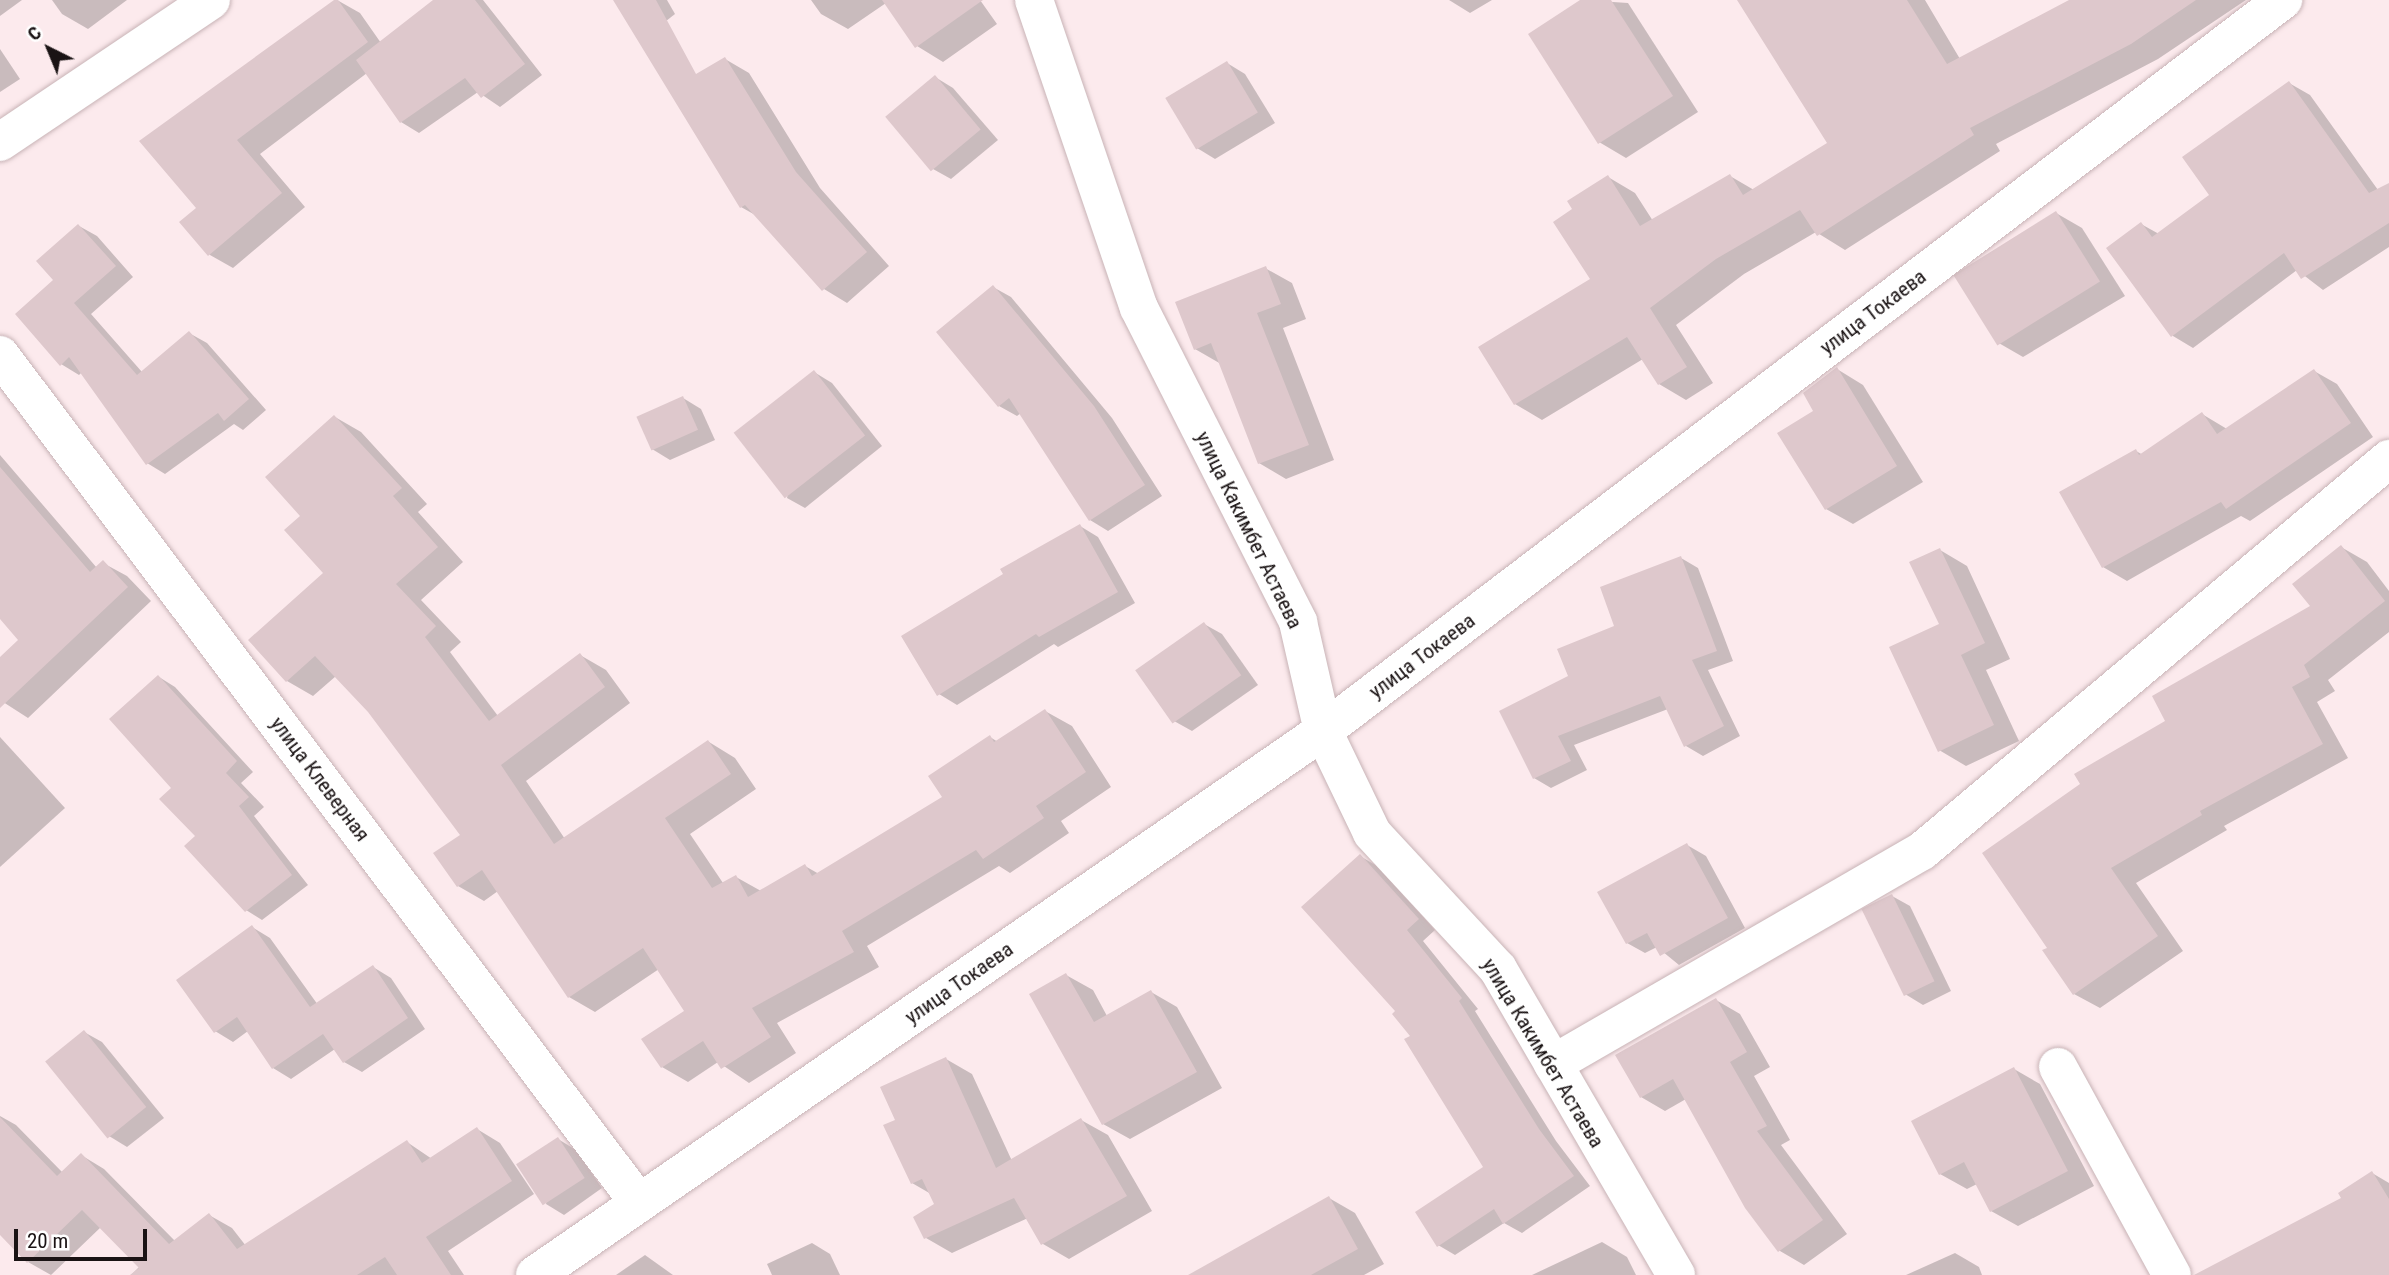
<!DOCTYPE html>
<meta charset="utf-8">
<style>
body{margin:0}
#map{position:relative;width:2389px;height:1275px;overflow:hidden;background:#fceaed;font-family:"Roboto Condensed",sans-serif}
div>[style]{position:absolute}
.shadow>*{inset:0;background:#0003}
.building>*{inset:0;background:#dec8cc;transform-origin:0 0}
.roads{filter:drop-shadow(0 0 2px #c8b3b6) drop-shadow(0 0 2px #c8b3b6)}
.minor>*{height:38px;margin:-19px;padding:0 19px;transform-origin:19px;border-radius:19px;background:#fff}
span{translate:-50% -50%;white-space:nowrap;text-align:center;line-height:1.15;-webkit-text-stroke:6px #fff;paint-order:stroke}
.street-label{font-size:21px;color:#1a1314}
.north{position:absolute;left:14px;top:14px;width:70px;height:70px;-webkit-text-stroke:5px #fff;paint-order:stroke;rotate:317deg;font-size:19px;font-weight:700;line-height:28px;text-align:center;color:#1a1314}
.north::after{content:'';display:block;margin:auto;width:24px;height:32px;background:#1a1314;clip-path:polygon(50% 0,100% 100%,50% 72%,0 100%)}
.scale{position:absolute;left:14px;top:1229px;width:133px;height:32px;box-sizing:border-box;border:4px solid #1a1314;border-top:0;padding-left:9px;font-size:21px;line-height:24px;white-space:nowrap;color:#1a1314;-webkit-text-stroke:5px #fff;paint-order:stroke}
</style>
<div id="map">
<div class="shadow">
<div style="clip-path:polygon(0 0,22px 0,0 16px)"></div>
<div style="clip-path:polygon(52px 0,127px 0,88px 29px,62px 14px)"></div>
<div style="clip-path:polygon(337px 0,360px 13px,381px 43px,436px 0,483px 0,542px 75px,500px 107px,478px 92px,419px 133px,401px 122px,367px 73px,260px 154px,305px 207px,233px 268px,210px 255px,182px 222px,198px 208px,142px 141px)"></div>
<div style="clip-path:polygon(615px 0,667px 0,675px 14px,647px 36px)"></div>
<div style="clip-path:polygon(811px 0,980px 0,997px 24px,943px 62px,917px 46px,886px 3px,848px 29px,821px 14px)"></div>
<div style="clip-path:polygon(1449px 0,1492px 0,1470px 13px)"></div>
<div style="clip-path:polygon(1583px 0,1628px 3px,1698px 112px,1626px 158px,1599px 142px)"></div>
<div style="clip-path:polygon(1740px 0,1925px 0,1960px 59px,2073px 0,2246px 0,2158px 59px,1996px 144px,2000px 151px,1845px 250px,1816px 232px,1744px 274px,1676px 325px,1713px 383px,1686px 400px,1659px 384px,1643px 359px,1542px 420px,1515px 404px,1593px 280px,1575px 209px,1608px 177px,1635px 193px,1653px 221px,1730px 176px,1754px 190px,1829px 143px)"></div>
<div style="clip-path:polygon(0 49px,20px 79px,0 92px)"></div>
<div style="clip-path:polygon(725px 59px,749px 73px,820px 188px,889px 266px,847px 303px,824px 289px,757px 216px,741px 207px)"></div>
<div style="clip-path:polygon(1227px 63px,1245px 74px,1275px 123px,1215px 159px,1197px 148px)"></div>
<div style="clip-path:polygon(935px 77px,953px 88px,998px 140px,951px 179px,933px 169px,889px 117px)"></div>
<div style="clip-path:polygon(2289px 83px,2310px 95px,2378px 190px,2389px 185px,2389px 247px,2323px 290px,2297px 270px,2193px 348px,2173px 336px,2141px 224px,2159px 234px,2211px 196px)"></div>
<div style="clip-path:polygon(2056px 213px,2082px 228px,2125px 296px,2023px 357px,1997px 342px,1957px 278px)"></div>
<div style="clip-path:polygon(79px 226px,97px 236px,133px 277px,91px 314px,142px 372px,189px 333px,207px 343px,266px 410px,243px 430px,234px 424px,165px 474px,147px 463px,82px 372px,79px 375px,61px 364px,56px 280px)"></div>
<div style="clip-path:polygon(1265px 268px,1292px 283px,1306px 319px,1283px 328px,1334px 460px,1286px 479px,1259px 463px,1221px 364px,1195px 349px)"></div>
<div style="clip-path:polygon(993px 287px,1011px 297px,1112px 418px,1162px 496px,1108px 531px,1090px 520px,1021px 413px,1017px 416px,999px 406px)"></div>
<div style="clip-path:polygon(1837px 369px,1863px 385px,1923px 482px,1853px 524px,1826px 509px,1816px 411px)"></div>
<div style="clip-path:polygon(2314px 371px,2337px 384px,2373px 437px,2250px 521px,2241px 516px,2127px 581px,2103px 567px,2136px 451px,2143px 455px,2202px 414px,2227px 429px)"></div>
<div style="clip-path:polygon(814px 372px,832px 383px,882px 446px,805px 508px,787px 498px)"></div>
<div style="clip-path:polygon(683px 398px,701px 409px,715px 440px,670px 460px,652px 449px)"></div>
<div style="clip-path:polygon(335px 417px,361px 432px,427px 504px,418px 512px,463px 562px,421px 600px,461px 642px,450px 652px,498px 716px,580px 655px,606px 670px,630px 703px,526px 781px,565px 839px,709px 742px,735px 758px,756px 789px,690px 834px,723px 883px,736px 877px,761px 891px,805px 866px,819px 874px,944px 798px,990px 737px,998px 742px,1045px 711px,1072px 726px,1111px 787px,1061px 821px,1069px 833px,1010px 873px,999px 866px,867px 946px,879px 967px,777px 1023px,796px 1053px,749px 1083px,718px 1062px,688px 1082px,662px 1067px,686px 1012px,659px 969px,595px 1012px,569px 997px,498px 891px,484px 901px,458px 886px,463px 835px,370px 711px,336px 676px,313px 696px,287px 681px,250px 640px,326px 573px,302px 516px)"></div>
<div style="clip-path:polygon(0 455px,97px 568px,103px 563px,127px 576px,151px 601px,28px 718px,0 700px,0 659px,20px 640px,0 617px)"></div>
<div style="clip-path:polygon(1080px 526px,1098px 537px,1135px 603px,1058px 647px,1054px 644px,957px 705px,939px 694px)"></div>
<div style="clip-path:polygon(2341px 547px,2367px 562px,2389px 591px,2389px 632px,2328px 680px,2335px 691px,2317px 702px,2348px 758px,2224px 826px,2227px 830px,2136px 883px,2183px 951px,2100px 1008px,2074px 994px,2050px 948px,2168px 722px,2313px 607px)"></div>
<div style="clip-path:polygon(1940px 550px,1967px 566px,2010px 659px,1986px 670px,2019px 741px,1966px 766px,1939px 750px)"></div>
<div style="clip-path:polygon(1681px 558px,1698px 568px,1733px 661px,1708px 670px,1740px 736px,1703px 756px,1686px 746px,1668px 709px,1574px 745px,1587px 770px,1551px 788px,1534px 778px,1616px 627px)"></div>
<div style="clip-path:polygon(1204px 624px,1222px 634px,1258px 685px,1192px 731px,1174px 721px)"></div>
<div style="clip-path:polygon(159px 677px,175px 687px,253px 772px,241px 783px,264px 807px,254px 816px,308px 885px,262px 920px,246px 910px,197px 836px,173px 788px)"></div>
<div style="clip-path:polygon(0 737px,65px 808px,0 867px)"></div>
<div style="clip-path:polygon(1687px 845px,1706px 856px,1745px 928px,1679px 965px,1657px 947px,1645px 953px,1627px 943px)"></div>
<div style="clip-path:polygon(1360px 856px,1377px 866px,1435px 930px,1423px 941px,1478px 1009px,1475px 1011px,1556px 1141px,1590px 1186px,1522px 1233px,1504px 1223px,1455px 1255px,1438px 1245px,1486px 1167px,1397px 1012px)"></div>
<div style="clip-path:polygon(1892px 896px,1910px 906px,1951px 991px,1923px 1005px,1905px 994px)"></div>
<div style="clip-path:polygon(252px 927px,270px 938px,318px 1005px,373px 967px,391px 978px,425px 1029px,362px 1072px,344px 1062px,335px 1049px,291px 1079px,273px 1068px,248px 1031px,233px 1042px,215px 1031px)"></div>
<div style="clip-path:polygon(1066px 975px,1093px 990px,1107px 1016px,1151px 992px,1177px 1007px,1222px 1088px,1130px 1139px,1103px 1124px)"></div>
<div style="clip-path:polygon(1716px 1000px,1740px 1014px,1770px 1067px,1754px 1076px,1790px 1140px,1781px 1145px,1847px 1234px,1804px 1265px,1780px 1251px,1746px 1207px,1686px 1099px,1665px 1111px,1641px 1097px)"></div>
<div style="clip-path:polygon(84px 1032px,102px 1042px,164px 1118px,127px 1147px,109px 1136px)"></div>
<div style="clip-path:polygon(946px 1059px,972px 1074px,1012px 1161px,1081px 1120px,1108px 1135px,1152px 1211px,1069px 1259px,1043px 1244px,1028px 1218px,952px 1253px,926px 1238px,936px 1205px,931px 1194px,912px 1183px)"></div>
<div style="clip-path:polygon(2014px 1069px,2040px 1084px,2094px 1186px,2018px 1226px,1991px 1211px,1977px 1184px,1967px 1189px,1940px 1174px)"></div>
<div style="clip-path:polygon(0 1116px,16px 1125px,63px 1173px,81px 1155px,104px 1169px,175px 1241px,209px 1215px,232px 1228px,246px 1246px,407px 1142px,432px 1159px,477px 1129px,500px 1143px,534px 1194px,448px 1251px,464px 1275px,131px 1275px,140px 1266px,101px 1227px,51px 1275px,28px 1262px,0 1233px)"></div>
<div style="clip-path:polygon(558px 1139px,576px 1150px,602px 1188px,564px 1215px,546px 1204px)"></div>
<div style="clip-path:polygon(2372px 1173px,2389px 1183px,2389px 1275px,2208px 1275px,2343px 1199px)"></div>
<div style="clip-path:polygon(1329px 1198px,1355px 1213px,1384px 1264px,1364px 1275px,1198px 1275px)"></div>
<div style="clip-path:polygon(1602px 1242px,1627px 1257px,1636px 1275px,1532px 1275px)"></div>
<div style="clip-path:polygon(812px 1243px,830px 1254px,840px 1275px,772px 1275px,767px 1264px)"></div>
<div style="clip-path:polygon(1955px 1253px,1979px 1267px,1982px 1275px,1906px 1275px)"></div>
<div style="clip-path:polygon(645px 1255px,673px 1275px,616px 1275px)"></div>
</div>
<div class="building">
<div style="clip-path:polygon(334px 0,338px 0,368px 42px,237px 140px,282px 193px,208px 256px,179px 222px,196px 208px,139px 141px)"></div>
<div style="clip-path:polygon(433px 0,475px 0,525px 64px,481px 98px,465px 78px,400px 123px,356px 60px)"></div>
<div style="clip-path:polygon(613px 0,656px 0,696px 74px,725px 57px,796px 172px,867px 252px,822px 291px,745px 205px,740px 208px)"></div>
<div style="clip-path:polygon(882px 0,983px 0,915px 48px)"></div>
<div style="clip-path:polygon(1580px 0,1611px 0,1673px 96px,1598px 144px,1528px 34px)"></div>
<div style="clip-path:polygon(1737px 0,1907px 0,1947px 64px,2069px 0,2196px 0,2131px 44px,1970px 128px,1974px 135px,1817px 236px,1800px 210px,1716px 259px,1650px 308px,1687px 367px,1658px 385px,1627px 337px,1514px 405px,1478px 347px,1590px 279px,1553px 222px,1572px 209px,1567px 201px,1608px 175px,1640px 226px,1730px 174px,1743px 195px,1827px 143px)"></div>
<div style="left:1227px;top:61px;width:60px;height:72px;rotate:59deg"></div>
<div style="left:935px;top:75px;width:71px;height:65px;rotate:50deg"></div>
<div style="clip-path:polygon(2289px 81px,2369px 193px,2389px 183px,2389px 223px,2301px 279px,2284px 253px,2171px 337px,2106px 248px,2141px 222px,2152px 237px,2209px 195px,2182px 157px)"></div>
<div style="left:2056px;top:211px;width:83px;height:121px;rotate:58deg"></div>
<div style="clip-path:polygon(78px 224px,116px 266px,74px 303px,137px 375px,189px 331px,249px 399px,224px 421px,218px 413px,146px 465px,69px 357px,60px 366px,15px 314px,53px 280px,36px 261px)"></div>
<div style="clip-path:polygon(1266px 266px,1281px 304px,1257px 313px,1309px 445px,1258px 464px,1211px 343px,1194px 350px,1175px 302px)"></div>
<div style="clip-path:polygon(993px 285px,1094px 406px,1145px 485px,1089px 521px,1009px 398px,998px 407px,936px 332px)"></div>
<div style="clip-path:polygon(1837px 367px,1897px 466px,1825px 510px,1777px 433px,1813px 411px,1803px 393px)"></div>
<div style="clip-path:polygon(2314px 369px,2351px 423px,2226px 509px,2221px 502px,2102px 568px,2059px 492px,2136px 449px,2139px 455px,2202px 412px,2217px 434px)"></div>
<div style="left:814px;top:370px;width:83px;height:102px;rotate:52deg"></div>
<div style="left:683px;top:396px;width:37px;height:51px;rotate:66deg"></div>
<div style="clip-path:polygon(334px 415px,402px 488px,393px 496px,438px 547px,396px 584px,436px 626px,425px 637px,489px 721px,580px 653px,605px 687px,501px 765px,554px 844px,708px 740px,731px 774px,665px 818px,712px 888px,736px 875px,748px 897px,805px 864px,812px 876px,942px 797px,928px 776px,990px 735px,994px 742px,1045px 709px,1086px 772px,1036px 806px,1044px 818px,983px 859px,976px 850px,842px 931px,854px 952px,752px 1008px,771px 1037px,721px 1069px,703px 1041px,661px 1068px,641px 1039px,684px 1011px,643px 948px,568px 998px,482px 870px,457px 887px,433px 853px,460px 835px,368px 712px,315px 656px,286px 682px,248px 640px,323px 573px,284px 530px,300px 516px,265px 477px)"></div>
<div style="clip-path:polygon(0 467px,90px 572px,103px 560px,128px 587px,0 708px,0 657px,18px 640px,0 619px)"></div>
<div style="clip-path:polygon(1080px 524px,1118px 592px,1039px 637px,1036px 634px,937px 696px,901px 636px,1003px 574px,1000px 569px)"></div>
<div style="clip-path:polygon(2341px 545px,2385px 601px,2304px 665px,2310px 677px,2292px 687px,2323px 744px,2200px 811px,2202px 815px,2111px 868px,2158px 936px,2073px 995px,2042px 950px,2047px 948px,1982px 853px,2080px 784px,2074px 774px,2165px 721px,2152px 696px,2310px 606px,2292px 584px)"></div>
<div style="clip-path:polygon(1940px 548px,1985px 643px,1961px 655px,1994px 725px,1938px 752px,1889px 647px,1939px 624px,1909px 562px)"></div>
<div style="clip-path:polygon(1681px 556px,1717px 651px,1692px 660px,1724px 726px,1684px 747px,1660px 696px,1558px 736px,1571px 761px,1533px 779px,1499px 711px,1568px 676px,1557px 649px,1614px 626px,1600px 587px)"></div>
<div style="left:1204px;top:622px;width:65px;height:84px;rotate:55deg"></div>
<div style="clip-path:polygon(158px 675px,237px 761px,226px 773px,249px 797px,239px 806px,292px 875px,245px 912px,184px 846px,195px 836px,159px 799px,171px 788px,109px 719px)"></div>
<div style="clip-path:polygon(1687px 843px,1728px 918px,1660px 956px,1647px 933px,1626px 944px,1597px 892px)"></div>
<div style="clip-path:polygon(1360px 854px,1419px 919px,1407px 930px,1462px 998px,1459px 1001px,1539px 1129px,1574px 1176px,1503px 1224px,1494px 1209px,1437px 1247px,1415px 1212px,1483px 1167px,1404px 1039px,1410px 1036px,1392px 1014px,1395px 1011px,1301px 907px)"></div>
<div style="left:1892px;top:894px;width:97px;height:34px;rotate:64deg"></div>
<div style="clip-path:polygon(252px 925px,310px 1007px,373px 965px,408px 1018px,343px 1063px,323px 1034px,272px 1069px,237px 1017px,214px 1033px,176px 980px)"></div>
<div style="clip-path:polygon(1066px 973px,1094px 1022px,1151px 990px,1197px 1072px,1102px 1125px,1029px 994px)"></div>
<div style="clip-path:polygon(1716px 998px,1747px 1052px,1730px 1062px,1767px 1126px,1757px 1131px,1823px 1220px,1778px 1252px,1745px 1208px,1673px 1079px,1640px 1098px,1615px 1055px)"></div>
<div style="left:84px;top:1030px;width:99px;height:50px;rotate:51deg"></div>
<div style="clip-path:polygon(946px 1057px,996px 1168px,1081px 1118px,1127px 1196px,1041px 1245px,1014px 1198px,924px 1239px,913px 1217px,934px 1204px,922px 1179px,911px 1184px,883px 1125px,895px 1120px,880px 1087px)"></div>
<div style="clip-path:polygon(2014px 1067px,2068px 1171px,1990px 1212px,1964px 1162px,1939px 1175px,1911px 1121px)"></div>
<div style="clip-path:polygon(0 1117px,57px 1176px,81px 1153px,169px 1244px,209px 1213px,237px 1249px,407px 1140px,422px 1163px,477px 1127px,512px 1181px,426px 1237px,451px 1275px,397px 1275px,385px 1257px,357px 1275px,130px 1275px,139px 1268px,82px 1210px,27px 1263px,0 1235px)"></div>
<div style="left:558px;top:1137px;width:49px;height:50px;rotate:57deg"></div>
<div style="clip-path:polygon(2372px 1171px,2389px 1199px,2389px 1275px,2194px 1275px,2341px 1198px,2338px 1193px)"></div>
<div style="clip-path:polygon(1329px 1196px,1358px 1249px,1311px 1275px,1188px 1275px)"></div>
</div>
<div class="roads">
<div class="minor">
<div style="left:1034px;top:0;width:325px;rotate:71.2deg"></div>
<div style="left:1139px;top:308px;width:352px;rotate:63.1deg"></div>
<div style="left:1298px;top:622px;width:112px;rotate:77.1deg"></div>
<div style="left:1323px;top:731px;width:113px;rotate:64.3deg"></div>
<div style="left:1372px;top:833px;width:185px;rotate:47.2deg"></div>
<div style="left:1498px;top:969px;width:354px;rotate:59.8deg"></div>
<div style="left:0;top:142px;width:254px;rotate:-33.9deg"></div>
<div style="left:0;top:355px;width:1062px;rotate:53deg"></div>
<div style="left:1553px;top:1064px;width:426px;rotate:-30deg"></div>
<div style="left:1922px;top:851px;width:610px;rotate:-40.01deg"></div>
<div style="left:2058px;top:1067px;width:237px;rotate:61.3deg"></div>
<div style="left:535px;top:1275px;width:958px;rotate:-34.62deg"></div>
<div style="left:1323px;top:731px;width:1207px;rotate:-37.29deg"></div>
</div>
</div>
<div class="street-label">
<span style="left:1873px;top:312px;rotate:-37deg">улица Токаева</span>
<span style="left:1249px;top:530px;rotate:64deg">улица Какимбет Астаева</span>
<span style="left:1422px;top:656px;rotate:-37deg">улица Токаева</span>
<span style="left:320px;top:779px;rotate:53deg">улица Клеверная</span>
<span style="left:959px;top:983px;rotate:-35deg">улица Токаева</span>
<span style="left:1543px;top:1053px;rotate:59deg">улица Какимбет Астаева</span>
</div>
<div class="north">С</div>
<div class="scale">20 m</div>
</div>
